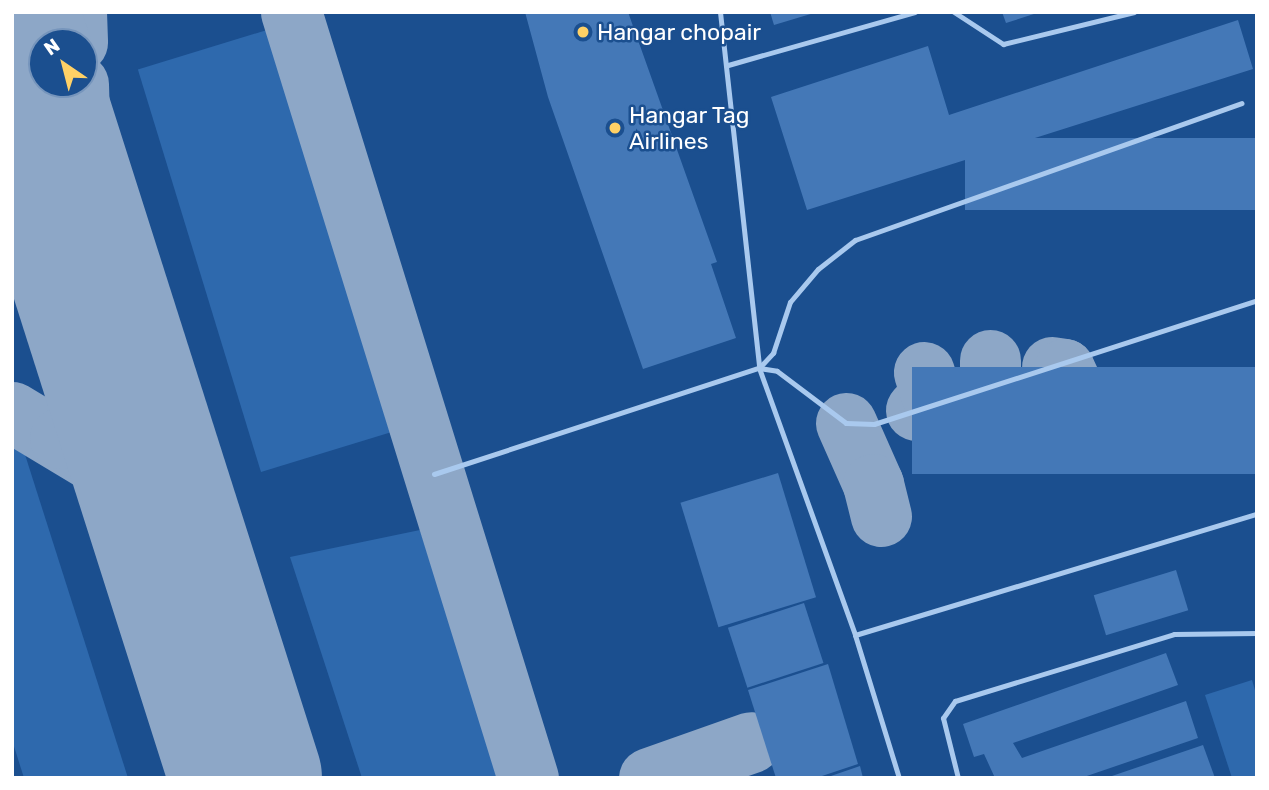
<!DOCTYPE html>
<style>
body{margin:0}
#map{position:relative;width:1269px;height:790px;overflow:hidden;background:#1b4f8f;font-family:Rubik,sans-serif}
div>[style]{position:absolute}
.green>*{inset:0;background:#2e69ad;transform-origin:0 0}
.taxiway>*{height:61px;margin:-30.5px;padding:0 30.5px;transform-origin:30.5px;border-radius:30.5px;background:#8da7c7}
.runway>*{height:152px;margin:-76px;padding:0 76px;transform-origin:76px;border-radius:76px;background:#8da7c7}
.building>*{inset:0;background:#4478b7;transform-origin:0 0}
.lane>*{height:5px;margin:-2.5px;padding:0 2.5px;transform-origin:2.5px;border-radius:2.5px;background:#a9c9ee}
.dots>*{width:19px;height:19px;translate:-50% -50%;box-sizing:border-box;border:4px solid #1b4f8f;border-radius:50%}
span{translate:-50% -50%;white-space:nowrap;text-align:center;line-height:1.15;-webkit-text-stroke:5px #1b4f8f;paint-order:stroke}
.poi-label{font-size:23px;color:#fff}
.left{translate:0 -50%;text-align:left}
.frame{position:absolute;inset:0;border:14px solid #fff;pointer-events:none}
.north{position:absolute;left:28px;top:28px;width:70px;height:70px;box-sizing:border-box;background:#1b4f8f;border:2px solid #7695bc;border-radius:50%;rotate:325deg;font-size:19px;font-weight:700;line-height:28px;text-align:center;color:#fff}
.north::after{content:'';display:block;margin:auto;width:24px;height:32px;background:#ffd166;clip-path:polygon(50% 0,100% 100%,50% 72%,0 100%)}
</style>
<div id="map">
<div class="green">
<div style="left:267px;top:30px;width:421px;height:135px;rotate:73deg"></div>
<div style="clip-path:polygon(12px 438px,21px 442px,128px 778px,24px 778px,12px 740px)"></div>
<div style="clip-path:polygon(420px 530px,499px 778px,362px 778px,290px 557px)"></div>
<div style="clip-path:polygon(1252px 680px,1257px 697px,1257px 778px,1232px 778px,1205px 695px)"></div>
</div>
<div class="taxiway">
<div style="left:76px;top:12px;width:30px;rotate:88deg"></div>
<div style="left:291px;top:12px;width:802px;rotate:72.81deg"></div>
<div style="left:78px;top:84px;width:180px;rotate:88.4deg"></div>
<div style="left:1052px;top:367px;width:12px;rotate:9deg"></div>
<div style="left:1064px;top:369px;width:31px;rotate:65deg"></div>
<div style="left:979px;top:390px;width:16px;rotate:-45deg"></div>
<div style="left:990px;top:379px;width:19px;rotate:-90deg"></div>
<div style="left:916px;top:410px;width:22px;rotate:-47deg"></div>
<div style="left:931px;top:394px;width:23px;rotate:-108deg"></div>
<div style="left:12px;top:412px;width:169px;rotate:31deg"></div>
<div style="left:846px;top:423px;width:67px;rotate:66.1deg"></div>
<div style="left:873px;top:484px;width:33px;rotate:76deg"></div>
<div style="left:60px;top:438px;width:35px;rotate:-3deg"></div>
<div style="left:95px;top:436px;width:21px;rotate:-35deg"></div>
<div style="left:112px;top:424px;width:27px;rotate:-56deg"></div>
<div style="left:649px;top:778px;width:108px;rotate:-19.4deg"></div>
</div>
<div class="runway">
<div style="left:12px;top:42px;width:772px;rotate:72.36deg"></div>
</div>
<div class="building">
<div style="clip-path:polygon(525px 12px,628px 12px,717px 262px,711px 264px,736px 338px,643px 369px,548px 97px)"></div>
<div style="clip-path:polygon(770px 12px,814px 12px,814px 13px,774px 25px)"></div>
<div style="clip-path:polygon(1002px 12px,1037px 12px,1037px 13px,1006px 23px)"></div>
<div style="clip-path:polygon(1238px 20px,1253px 69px,807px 210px,771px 97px,928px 46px,949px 115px)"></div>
<div style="left:1257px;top:138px;width:72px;height:292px;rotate:90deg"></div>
<div style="left:1257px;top:367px;width:107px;height:345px;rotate:90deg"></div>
<div style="left:778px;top:473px;width:130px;height:102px;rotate:73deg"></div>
<div style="left:1176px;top:570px;width:42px;height:86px;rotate:73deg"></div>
<div style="left:804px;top:603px;width:63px;height:80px;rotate:72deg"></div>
<div style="clip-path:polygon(1166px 653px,1178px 685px,1013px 743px,1022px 758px,1186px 701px,1198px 738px,1081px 778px,995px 778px,984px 754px,974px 757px,963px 724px)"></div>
<div style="clip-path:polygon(828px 664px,858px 764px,816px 778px,776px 778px,748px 690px)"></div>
<div style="clip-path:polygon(1203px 745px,1215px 778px,1109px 778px,1109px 777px)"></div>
<div style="clip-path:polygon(860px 766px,863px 778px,828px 778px,828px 777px)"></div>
</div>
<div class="lane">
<div style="left:720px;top:12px;width:358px;rotate:83.7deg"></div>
<div style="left:759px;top:368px;width:284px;rotate:70.2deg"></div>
<div style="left:855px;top:635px;width:150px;rotate:72.9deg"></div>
<div style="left:954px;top:12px;width:59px;rotate:33.1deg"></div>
<div style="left:1003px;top:44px;width:135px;rotate:-13.7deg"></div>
<div style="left:728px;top:65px;width:194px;rotate:-15.8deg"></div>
<div style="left:759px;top:368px;width:21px;rotate:-47deg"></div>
<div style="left:773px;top:353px;width:54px;rotate:-71.6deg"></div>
<div style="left:790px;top:302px;width:43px;rotate:-49.7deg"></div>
<div style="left:818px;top:269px;width:47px;rotate:-38.1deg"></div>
<div style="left:855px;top:240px;width:410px;rotate:-19.5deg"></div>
<div style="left:434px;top:474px;width:342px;rotate:-18.1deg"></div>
<div style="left:759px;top:368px;width:18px;rotate:9deg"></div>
<div style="left:777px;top:371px;width:86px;rotate:37deg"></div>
<div style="left:846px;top:423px;width:28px;rotate:2deg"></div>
<div style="left:874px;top:424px;width:403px;rotate:-17.9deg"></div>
<div style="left:855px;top:635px;width:420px;rotate:-16.8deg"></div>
<div style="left:958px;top:778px;width:62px;rotate:-104deg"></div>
<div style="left:943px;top:718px;width:21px;rotate:-55deg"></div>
<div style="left:955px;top:701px;width:229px;rotate:-17deg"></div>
<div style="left:1174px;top:634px;width:83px;rotate:-0.7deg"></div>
</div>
<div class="dots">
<div style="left:583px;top:32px;background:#ffd166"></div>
<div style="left:615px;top:128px;background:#ffd166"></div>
</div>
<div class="poi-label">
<span class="left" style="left:597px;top:32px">Hangar chopair</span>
<span class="left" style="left:629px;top:128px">Hangar Tag<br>Airlines</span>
</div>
<div class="frame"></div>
<div class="north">N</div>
</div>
